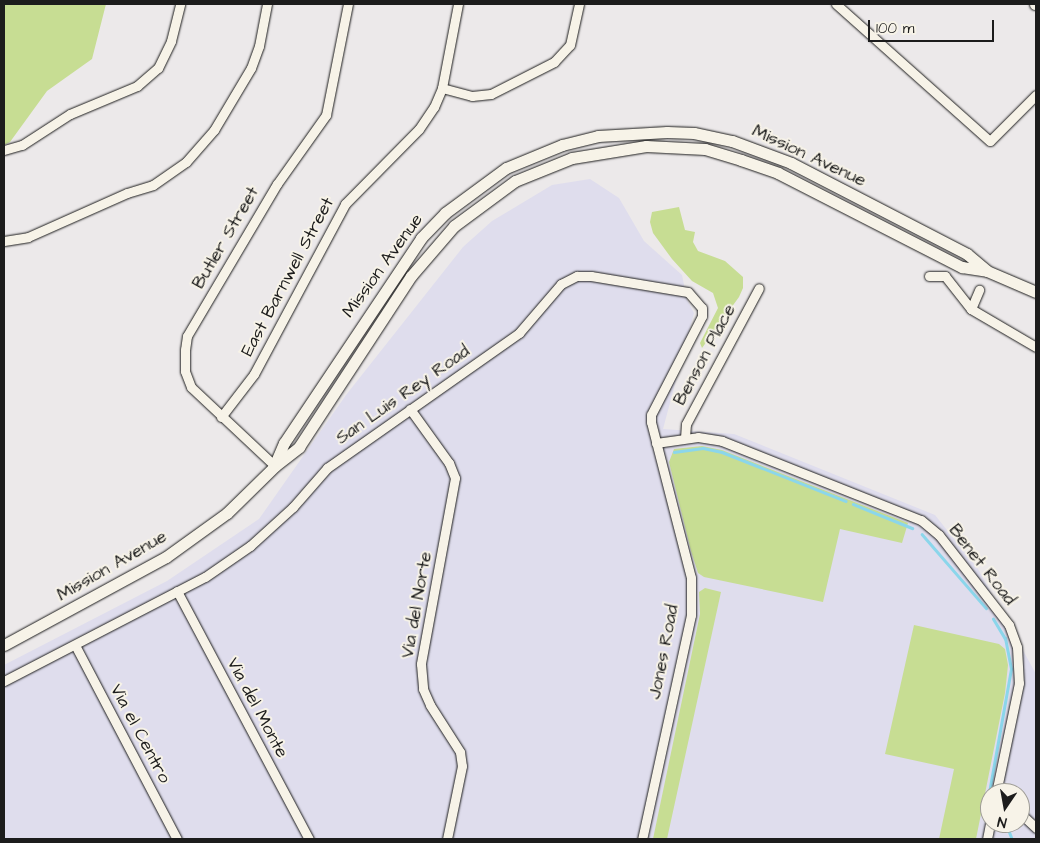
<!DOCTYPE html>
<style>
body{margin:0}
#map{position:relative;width:1040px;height:843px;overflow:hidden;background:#ece9ea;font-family:"Architects Daughter",sans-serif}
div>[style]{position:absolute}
.built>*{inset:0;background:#dfdded}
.green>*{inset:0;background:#c7dd93}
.stream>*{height:2.5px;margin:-1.25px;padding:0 1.25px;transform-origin:1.25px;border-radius:1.25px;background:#8bd6eb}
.roads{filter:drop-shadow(0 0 1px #1c1c1c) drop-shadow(0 0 1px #1c1c1c)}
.minor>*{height:9px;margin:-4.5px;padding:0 4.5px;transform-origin:4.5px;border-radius:4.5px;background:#f7f3e8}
.major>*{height:11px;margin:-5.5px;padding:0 5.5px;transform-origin:5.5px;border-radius:5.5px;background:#f7f3e8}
span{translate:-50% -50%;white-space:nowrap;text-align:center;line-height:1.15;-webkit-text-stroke:4px #f7f3e8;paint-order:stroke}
.street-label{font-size:18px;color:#1c1c1c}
.frame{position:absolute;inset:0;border:5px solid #1c1c1c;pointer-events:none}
.north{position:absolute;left:980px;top:783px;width:50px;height:50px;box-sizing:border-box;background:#f7f3e8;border:1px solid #9f9d96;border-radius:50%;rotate:192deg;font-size:14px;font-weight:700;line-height:20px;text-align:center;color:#1c1c1c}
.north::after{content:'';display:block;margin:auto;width:18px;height:22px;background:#1c1c1c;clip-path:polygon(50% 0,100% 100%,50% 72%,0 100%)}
.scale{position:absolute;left:868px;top:20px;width:126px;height:22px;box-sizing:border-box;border:2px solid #1c1c1c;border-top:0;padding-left:6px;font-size:15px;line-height:18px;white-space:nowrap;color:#1c1c1c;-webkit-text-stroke:4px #f7f3e8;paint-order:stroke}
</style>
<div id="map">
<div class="built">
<div style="clip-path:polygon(evenodd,590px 179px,619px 198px,644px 241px,682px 275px,687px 300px,694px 313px,663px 429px,734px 434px,935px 515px,978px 569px,1036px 674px,1036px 839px,4px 839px,4px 665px,167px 581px,259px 519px,346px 395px,463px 247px,492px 221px,552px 185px,590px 179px,990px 793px,1020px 793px,1020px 823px,990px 823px,990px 793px)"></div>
</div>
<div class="green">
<div style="clip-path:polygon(4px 4px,106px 4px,92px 59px,47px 91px,10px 142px,4px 145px)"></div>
<div style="clip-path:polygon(679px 207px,685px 230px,695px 232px,693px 242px,698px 251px,725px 261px,743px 277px,743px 288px,739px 297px,702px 348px,700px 343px,718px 308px,713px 293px,692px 281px,672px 259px,653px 233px,650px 222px,652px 212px)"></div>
<div style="clip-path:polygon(702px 446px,722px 450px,908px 523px,902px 543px,840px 529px,823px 602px,704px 577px,698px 573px,691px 551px,669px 462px,674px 449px)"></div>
<div style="clip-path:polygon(705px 588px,721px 592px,667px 839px,653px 839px,700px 614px,699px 592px)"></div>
<div style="clip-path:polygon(914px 625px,999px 644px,1005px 649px,1008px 665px,1005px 693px,976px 839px,939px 839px,954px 769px,885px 754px)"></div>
</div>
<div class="stream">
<div style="left:674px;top:452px;width:29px;rotate:-8deg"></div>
<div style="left:703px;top:448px;width:19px;rotate:12deg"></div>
<div style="left:722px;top:452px;width:133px;rotate:21.6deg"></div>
<div style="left:853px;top:504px;width:64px;rotate:22.1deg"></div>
<div style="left:922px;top:534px;width:98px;rotate:49.1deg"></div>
<div style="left:985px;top:815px;width:148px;rotate:-79.9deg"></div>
<div style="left:1011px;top:669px;width:31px;rotate:-101deg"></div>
<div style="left:1005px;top:639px;width:23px;rotate:-121deg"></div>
<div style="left:1006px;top:823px;width:17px;rotate:69deg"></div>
</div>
<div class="roads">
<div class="minor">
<div style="left:836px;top:4px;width:206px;rotate:41.7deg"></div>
<div style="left:990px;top:141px;width:65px;rotate:-45deg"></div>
<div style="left:442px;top:88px;width:31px;rotate:15deg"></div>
<div style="left:472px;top:96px;width:19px;rotate:-6deg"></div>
<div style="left:491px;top:94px;width:71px;rotate:-26.9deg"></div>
<div style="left:554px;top:62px;width:23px;rotate:-47deg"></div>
<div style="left:570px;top:45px;width:42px;rotate:-77.6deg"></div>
<div style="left:4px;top:150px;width:19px;rotate:-16deg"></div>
<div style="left:22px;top:145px;width:57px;rotate:-32.9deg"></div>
<div style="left:70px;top:114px;width:73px;rotate:-22.7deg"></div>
<div style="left:137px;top:86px;width:28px;rotate:-41deg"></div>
<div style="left:158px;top:68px;width:30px;rotate:-64deg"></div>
<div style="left:171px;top:41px;width:38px;rotate:-76deg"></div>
<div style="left:4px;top:241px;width:24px;rotate:-9deg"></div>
<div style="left:28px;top:237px;width:108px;rotate:-24deg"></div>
<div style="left:127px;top:193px;width:27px;rotate:-17deg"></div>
<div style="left:153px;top:185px;width:40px;rotate:-34.9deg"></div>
<div style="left:186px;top:162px;width:43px;rotate:-48.8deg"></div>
<div style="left:214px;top:130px;width:72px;rotate:-59.2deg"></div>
<div style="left:251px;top:68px;width:23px;rotate:-70deg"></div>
<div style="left:259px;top:46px;width:43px;rotate:-79.2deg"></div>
<div style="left:929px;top:276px;width:16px"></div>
<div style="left:945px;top:276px;width:42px;rotate:51.8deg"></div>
<div style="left:971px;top:309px;width:75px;rotate:30.3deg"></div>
<div style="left:971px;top:309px;width:21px;rotate:-67deg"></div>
<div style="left:410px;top:409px;width:67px;rotate:54.2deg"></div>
<div style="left:449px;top:463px;width:16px;rotate:68deg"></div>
<div style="left:455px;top:478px;width:189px;rotate:100.4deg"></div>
<div style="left:421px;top:664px;width:25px;rotate:85deg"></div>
<div style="left:423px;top:689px;width:17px;rotate:66deg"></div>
<div style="left:430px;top:705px;width:56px;rotate:57.4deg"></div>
<div style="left:460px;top:752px;width:14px;rotate:82deg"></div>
<div style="left:462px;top:766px;width:75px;rotate:101.6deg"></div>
<div style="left:221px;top:417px;width:54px;rotate:-52.5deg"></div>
<div style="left:254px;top:374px;width:193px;rotate:-61.8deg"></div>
<div style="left:345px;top:204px;width:105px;rotate:-45.4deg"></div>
<div style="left:419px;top:129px;width:27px;rotate:-56deg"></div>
<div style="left:434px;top:107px;width:21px;rotate:-67deg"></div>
<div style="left:442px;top:88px;width:86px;rotate:-79.2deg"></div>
<div style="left:685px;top:438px;width:14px;rotate:-86deg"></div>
<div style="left:686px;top:424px;width:154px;rotate:-61.8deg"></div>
<div style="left:656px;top:443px;width:42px;rotate:-8.1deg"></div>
<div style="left:698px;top:437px;width:24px;rotate:9deg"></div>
<div style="left:722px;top:441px;width:214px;rotate:21.7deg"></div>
<div style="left:921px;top:520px;width:23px;rotate:40deg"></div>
<div style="left:939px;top:535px;width:114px;rotate:52.1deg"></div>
<div style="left:1009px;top:625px;width:23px;rotate:70deg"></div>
<div style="left:1017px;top:647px;width:36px;rotate:87deg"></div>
<div style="left:1019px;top:683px;width:112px;rotate:101.8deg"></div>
<div style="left:275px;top:466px;width:115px;rotate:-136.8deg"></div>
<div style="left:191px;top:387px;width:17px;rotate:-111deg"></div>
<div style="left:185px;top:371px;width:21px;rotate:-90deg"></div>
<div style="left:185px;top:350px;width:14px;rotate:-82deg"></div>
<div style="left:187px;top:336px;width:177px;rotate:-59.4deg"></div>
<div style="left:277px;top:184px;width:85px;rotate:-54.6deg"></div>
<div style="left:326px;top:115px;width:113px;rotate:-78.8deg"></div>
<div style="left:177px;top:591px;width:281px;rotate:62deg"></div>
<div style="left:75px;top:645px;width:219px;rotate:62.3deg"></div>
<div style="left:4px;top:681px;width:226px;rotate:-27.4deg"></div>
<div style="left:205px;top:577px;width:55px;rotate:-34.6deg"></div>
<div style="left:250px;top:546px;width:58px;rotate:-42.2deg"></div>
<div style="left:293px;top:507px;width:52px;rotate:-48.9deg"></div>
<div style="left:327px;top:468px;width:235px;rotate:-35.1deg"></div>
<div style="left:519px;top:333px;width:65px;rotate:-49.4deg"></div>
<div style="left:561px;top:284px;width:18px;rotate:-27deg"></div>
<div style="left:577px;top:276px;width:14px"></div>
<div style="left:591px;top:276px;width:98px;rotate:9.4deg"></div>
<div style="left:688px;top:292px;width:21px;rotate:49deg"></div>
<div style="left:702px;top:308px;width:8px;rotate:90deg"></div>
<div style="left:702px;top:316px;width:111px;rotate:117.3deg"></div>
<div style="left:651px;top:415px;width:7px;rotate:90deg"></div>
<div style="left:651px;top:422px;width:161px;rotate:75.6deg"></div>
<div style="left:691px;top:578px;width:37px;rotate:90deg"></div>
<div style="left:691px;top:615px;width:229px;rotate:102.3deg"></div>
<div style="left:1020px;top:813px;width:22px;rotate:43deg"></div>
<div style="left:987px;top:839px;width:16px;rotate:-79deg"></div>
</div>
<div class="major">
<div style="left:1035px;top:4px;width:1px"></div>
<div style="left:275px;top:464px;width:23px;rotate:-67deg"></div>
<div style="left:284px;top:443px;width:247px;rotate:-56.2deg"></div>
<div style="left:421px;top:238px;width:35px;rotate:-46deg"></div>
<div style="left:445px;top:213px;width:76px;rotate:-36.4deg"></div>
<div style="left:506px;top:168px;width:61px;rotate:-22.3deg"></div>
<div style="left:562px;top:145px;width:37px;rotate:-14deg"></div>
<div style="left:598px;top:136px;width:69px;rotate:-3.3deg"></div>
<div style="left:667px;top:132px;width:27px;rotate:2deg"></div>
<div style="left:694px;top:133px;width:39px;rotate:12deg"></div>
<div style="left:732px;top:141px;width:63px;rotate:20.4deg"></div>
<div style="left:791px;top:163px;width:198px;rotate:27.3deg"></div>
<div style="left:967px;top:254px;width:26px;rotate:40deg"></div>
<div style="left:4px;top:645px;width:184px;rotate:-28.5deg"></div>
<div style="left:166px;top:557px;width:75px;rotate:-35.8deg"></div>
<div style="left:227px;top:513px;width:67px;rotate:-44.4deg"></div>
<div style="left:275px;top:466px;width:31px;rotate:-38deg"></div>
<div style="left:299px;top:447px;width:204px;rotate:-56.8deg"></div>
<div style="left:411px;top:276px;width:66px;rotate:-49.3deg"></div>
<div style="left:454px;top:226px;width:76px;rotate:-36.4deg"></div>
<div style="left:515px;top:181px;width:61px;rotate:-22deg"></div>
<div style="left:572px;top:158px;width:75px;rotate:-9.2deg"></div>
<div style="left:646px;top:146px;width:59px;rotate:2.9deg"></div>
<div style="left:705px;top:149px;width:38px;rotate:17deg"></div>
<div style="left:741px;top:160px;width:39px;rotate:19deg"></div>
<div style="left:778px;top:173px;width:207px;rotate:27.1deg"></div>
<div style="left:962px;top:267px;width:25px;rotate:9deg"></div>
<div style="left:987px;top:271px;width:53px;rotate:23.2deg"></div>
</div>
</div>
<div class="street-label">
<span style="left:809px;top:156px;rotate:25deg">Mission Avenue</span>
<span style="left:226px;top:238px;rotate:-60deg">Butler Street</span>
<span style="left:383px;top:266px;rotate:-54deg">Mission Avenue</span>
<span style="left:288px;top:277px;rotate:-62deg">East Barnwell Street</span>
<span style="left:705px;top:355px;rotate:-62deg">Benson Place</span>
<span style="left:403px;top:395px;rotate:-35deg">San Luis Rey Road</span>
<span style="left:982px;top:565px;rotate:52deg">Benet Road</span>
<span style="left:112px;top:566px;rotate:-30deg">Mission Avenue</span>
<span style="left:417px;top:605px;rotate:-80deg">Via del Norte</span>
<span style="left:664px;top:652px;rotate:-79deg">Jones Road</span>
<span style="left:257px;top:708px;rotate:62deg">Via del Monte</span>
<span style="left:140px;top:734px;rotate:62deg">Via el Centro</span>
</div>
<div class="frame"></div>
<div class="north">N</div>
<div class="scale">100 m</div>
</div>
